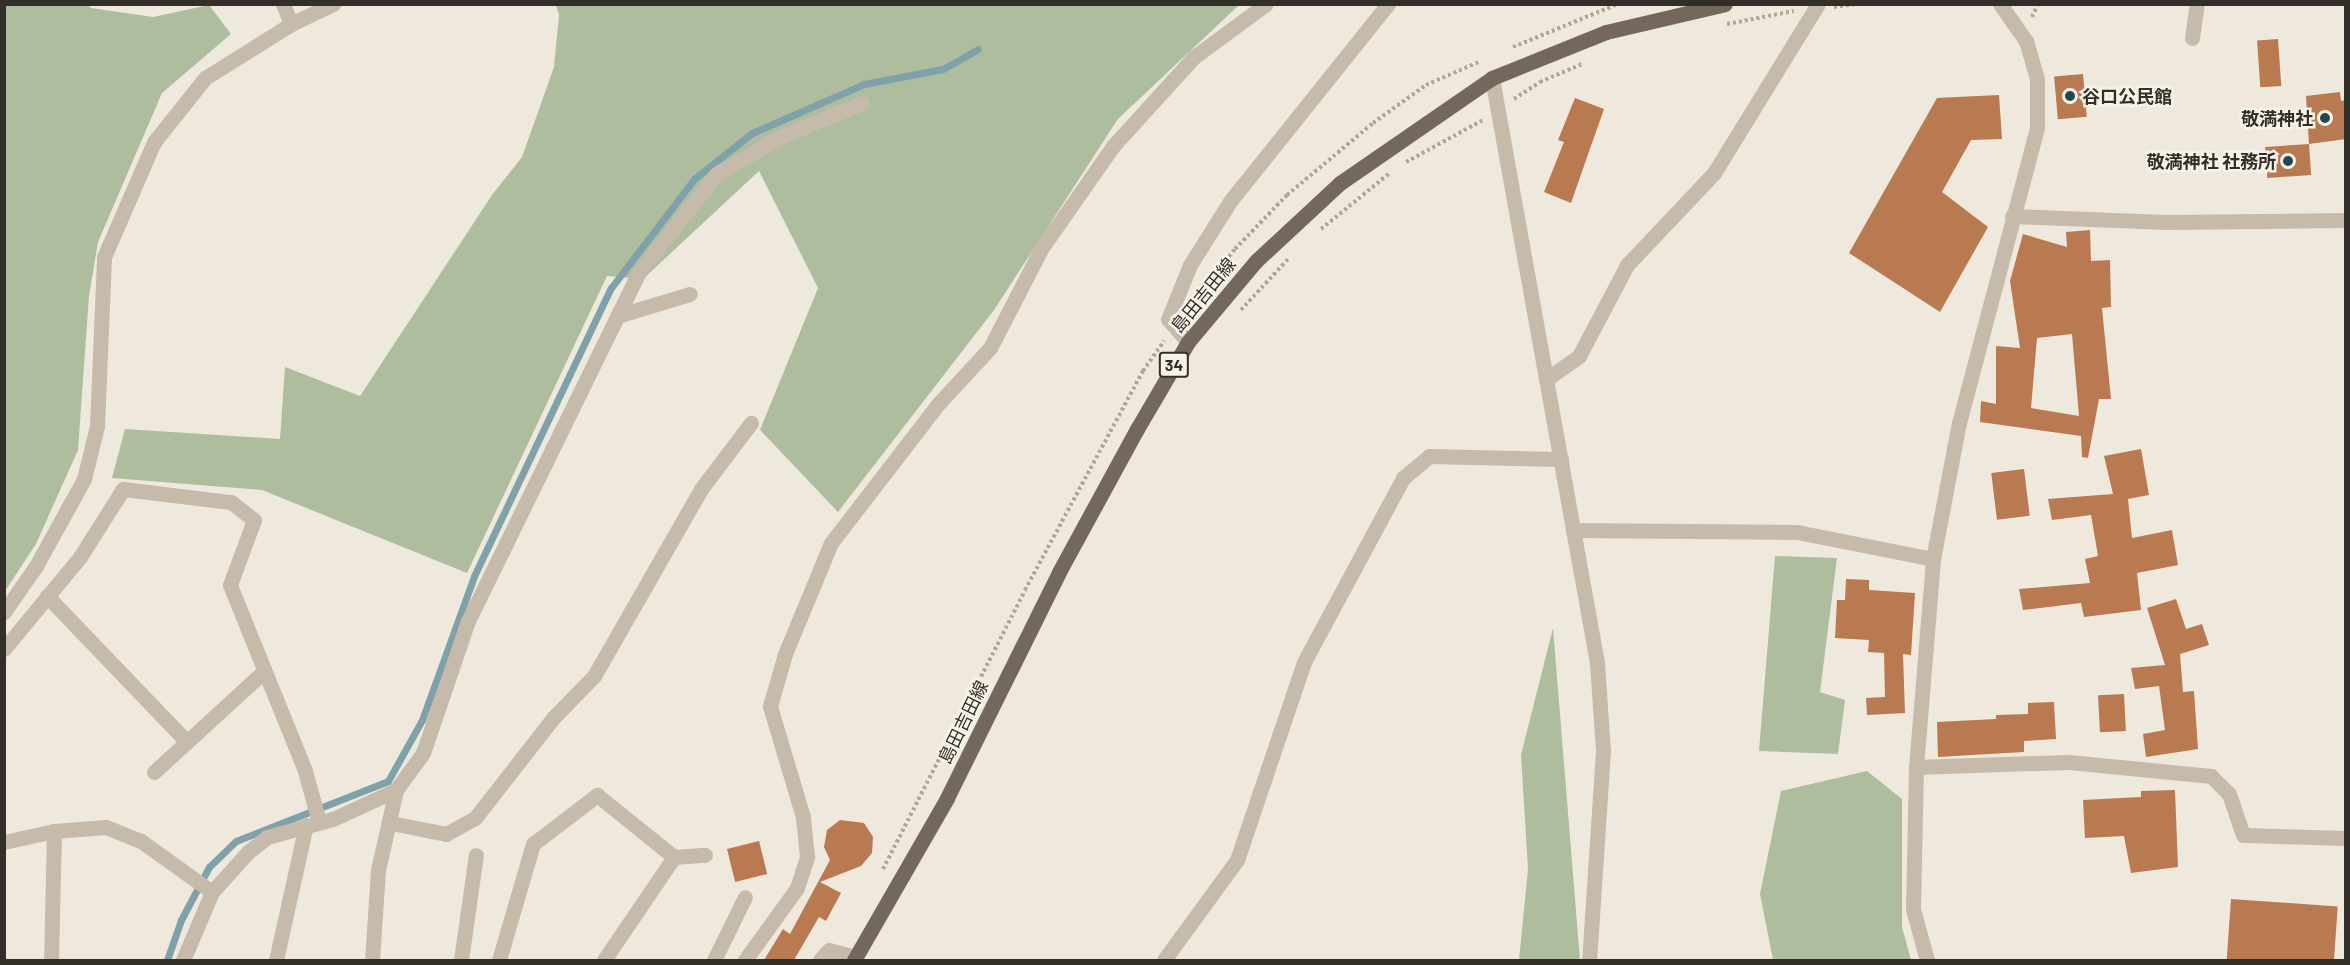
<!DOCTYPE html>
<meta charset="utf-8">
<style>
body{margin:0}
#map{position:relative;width:2350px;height:965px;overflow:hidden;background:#efe9dd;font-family:Barlow,"Noto Sans JP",sans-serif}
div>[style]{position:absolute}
.green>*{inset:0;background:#aebd9e}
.stream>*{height:7px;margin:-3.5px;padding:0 3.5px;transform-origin:3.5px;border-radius:3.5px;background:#7fa1a9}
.building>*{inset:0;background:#b97951;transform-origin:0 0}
.path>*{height:4px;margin-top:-2px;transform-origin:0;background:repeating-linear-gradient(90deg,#b2a594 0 3px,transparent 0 6px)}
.minor>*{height:15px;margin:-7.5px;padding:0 7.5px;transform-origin:7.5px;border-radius:7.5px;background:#c6bbaa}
.major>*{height:15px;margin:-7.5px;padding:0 7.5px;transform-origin:7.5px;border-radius:7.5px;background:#74675b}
.dots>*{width:16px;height:16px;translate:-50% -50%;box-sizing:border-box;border:3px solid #f7f3e8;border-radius:50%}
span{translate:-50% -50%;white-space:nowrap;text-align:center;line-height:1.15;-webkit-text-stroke:5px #f7f3e8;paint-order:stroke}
.shield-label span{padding:2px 4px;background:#f7f3e8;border:2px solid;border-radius:4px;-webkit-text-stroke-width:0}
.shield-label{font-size:16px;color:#342e29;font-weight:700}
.poi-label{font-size:18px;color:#342e29;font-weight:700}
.left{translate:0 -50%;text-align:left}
.right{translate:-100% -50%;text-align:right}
.street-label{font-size:18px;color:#342e29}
.frame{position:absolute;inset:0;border:6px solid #342e29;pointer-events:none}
</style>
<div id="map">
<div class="green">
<div style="clip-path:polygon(5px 4px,88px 5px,91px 8px,153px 17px,209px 5px,231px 34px,162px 93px,98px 242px,89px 296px,78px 450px,36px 544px,5px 591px)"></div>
<div style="clip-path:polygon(556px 5px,1239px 5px,1118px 119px,994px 310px,838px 512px,760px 430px,818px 288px,759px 171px,643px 279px,607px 276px,467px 573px,262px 490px,112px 478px,125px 429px,280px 439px,285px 367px,360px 396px,492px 195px,522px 157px,554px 67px,559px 15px)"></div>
<div style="clip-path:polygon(1775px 556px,1837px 558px,1820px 692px,1845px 700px,1838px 754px,1759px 751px)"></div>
<div style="clip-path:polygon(1553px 628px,1580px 960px,1519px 960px,1528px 869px,1521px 755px)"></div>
<div style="clip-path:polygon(1867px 771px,1902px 799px,1902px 927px,1911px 960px,1773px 960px,1760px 894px,1781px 791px)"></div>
</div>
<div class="stream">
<div style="left:167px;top:960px;width:42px;rotate:-70.7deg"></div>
<div style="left:181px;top:920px;width:60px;rotate:-62.2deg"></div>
<div style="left:209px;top:867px;width:37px;rotate:-44deg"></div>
<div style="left:236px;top:841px;width:163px;rotate:-21.5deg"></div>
<div style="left:388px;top:781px;width:70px;rotate:-60.9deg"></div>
<div style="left:422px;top:720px;width:153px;rotate:-70.1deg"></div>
<div style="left:474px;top:576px;width:319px;rotate:-64.6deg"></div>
<div style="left:611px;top:288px;width:137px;rotate:-52.7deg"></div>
<div style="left:694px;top:179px;width:74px;rotate:-38.4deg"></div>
<div style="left:752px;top:133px;width:122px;rotate:-23.6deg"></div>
<div style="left:864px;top:84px;width:80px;rotate:-10.8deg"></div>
<div style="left:943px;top:69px;width:40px;rotate:-29.7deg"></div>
</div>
<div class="building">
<div style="left:2278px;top:39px;width:47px;height:21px;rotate:86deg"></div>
<div style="left:2083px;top:74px;width:43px;height:29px;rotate:85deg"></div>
<div style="clip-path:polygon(2340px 92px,2341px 101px,2346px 100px,2346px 139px,2309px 144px,2306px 96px)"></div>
<div style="clip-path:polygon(1999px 95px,2002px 139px,1971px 140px,1942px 192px,1988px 227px,1940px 312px,1849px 253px,1937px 98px)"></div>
<div style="clip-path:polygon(1575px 98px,1604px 109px,1571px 203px,1544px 192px,1564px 142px,1558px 140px)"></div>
<div style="left:2309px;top:144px;width:31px;height:44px;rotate:86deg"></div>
<div style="clip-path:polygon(evenodd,2090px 230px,2091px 261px,2110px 260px,2111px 307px,2102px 308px,2111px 399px,2099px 399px,2088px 458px,2082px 457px,2081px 436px,1980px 422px,1981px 401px,1996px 404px,1996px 346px,2020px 348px,2010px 281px,2023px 234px,2067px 247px,2066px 232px,2090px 230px,2072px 334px,2079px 416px,2031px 408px,2037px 338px,2072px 334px)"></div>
<div style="clip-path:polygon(2141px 449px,2149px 495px,2128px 499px,2132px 538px,2172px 530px,2178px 565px,2137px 573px,2141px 610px,2084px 617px,2081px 603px,2023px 610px,2019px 589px,2090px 583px,2085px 559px,2098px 556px,2091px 515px,2052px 520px,2048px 499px,2113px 494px,2104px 456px)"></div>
<div style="left:2024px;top:469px;width:47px;height:33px;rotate:83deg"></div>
<div style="clip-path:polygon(1846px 579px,1869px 580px,1869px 590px,1915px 593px,1911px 655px,1903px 654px,1905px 713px,1867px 715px,1866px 698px,1885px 697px,1884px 653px,1868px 652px,1869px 640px,1835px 638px,1837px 600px,1845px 600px)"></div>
<div style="clip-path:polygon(2176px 599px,2186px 629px,2202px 624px,2209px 645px,2180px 654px,2183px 692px,2194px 691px,2198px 749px,2146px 757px,2143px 734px,2165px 730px,2159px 686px,2135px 689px,2131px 668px,2165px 665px,2147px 608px)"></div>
<div style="left:2124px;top:694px;width:37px;height:26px;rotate:87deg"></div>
<div style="clip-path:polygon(2054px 702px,2056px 739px,2024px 741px,2024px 752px,1938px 757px,1937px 722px,1996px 719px,1996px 715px,2028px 714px,2028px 703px)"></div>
<div style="clip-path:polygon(2175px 790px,2178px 867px,2131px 873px,2124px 836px,2085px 838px,2083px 800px,2141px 797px,2141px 791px)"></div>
<div style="clip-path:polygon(840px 820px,864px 823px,873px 837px,872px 853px,861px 866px,820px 882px,841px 893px,826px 921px,819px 917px,794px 960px,764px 960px,783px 929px,790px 934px,830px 860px,824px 847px,827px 830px)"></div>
<div style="left:759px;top:841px;width:34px;height:33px;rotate:76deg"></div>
<div style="left:2231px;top:899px;width:107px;height:61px;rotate:4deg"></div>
</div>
<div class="path">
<div style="left:1834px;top:7px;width:21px;rotate:-8deg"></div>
<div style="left:2032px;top:17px;width:14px;rotate:-65deg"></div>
<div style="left:1727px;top:24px;width:68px;rotate:-11deg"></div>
<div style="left:1513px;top:47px;width:113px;rotate:-22.3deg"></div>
<div style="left:1514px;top:99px;width:31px;rotate:-33deg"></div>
<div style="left:1540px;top:82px;width:46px;rotate:-23.2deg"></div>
<div style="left:1406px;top:162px;width:88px;rotate:-28.6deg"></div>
<div style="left:1321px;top:229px;width:89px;rotate:-39.1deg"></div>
<div style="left:1199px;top:294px;width:58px;rotate:-51.3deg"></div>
<div style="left:1235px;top:249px;width:75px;rotate:-46.1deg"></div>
<div style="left:1287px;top:195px;width:112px;rotate:-39.9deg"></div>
<div style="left:1373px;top:123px;width:65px;rotate:-35.6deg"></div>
<div style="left:1426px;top:85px;width:60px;rotate:-23.6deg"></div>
<div style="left:1241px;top:310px;width:71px;rotate:-47.3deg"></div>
<div style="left:883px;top:869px;width:313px;rotate:-63deg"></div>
<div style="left:1025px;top:590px;width:249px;rotate:-61.7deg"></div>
<div style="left:1143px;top:371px;width:37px;rotate:-55deg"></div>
</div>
<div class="minor">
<div style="left:283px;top:4px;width:22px;rotate:68deg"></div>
<div style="left:2192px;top:38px;width:34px;rotate:-82deg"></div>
<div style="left:1492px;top:78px;width:594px;rotate:79.82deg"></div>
<div style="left:1597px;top:663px;width:88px;rotate:86.1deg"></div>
<div style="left:1603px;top:751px;width:209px;rotate:93.8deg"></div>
<div style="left:2012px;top:216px;width:154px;rotate:2.2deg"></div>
<div style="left:2166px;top:222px;width:180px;rotate:-0.6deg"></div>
<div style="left:617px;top:316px;width:76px;rotate:-16.8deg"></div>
<div style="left:1188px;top:342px;width:30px;rotate:-131deg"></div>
<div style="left:1168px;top:319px;width:58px;rotate:-67.8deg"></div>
<div style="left:1190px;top:265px;width:77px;rotate:-57.8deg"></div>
<div style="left:1231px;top:200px;width:251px;rotate:-51.3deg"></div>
<div style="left:1548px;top:378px;width:38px;rotate:-35deg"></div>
<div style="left:1579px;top:356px;width:103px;rotate:-62.2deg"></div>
<div style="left:1627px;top:265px;width:127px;rotate:-46.6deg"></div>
<div style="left:1714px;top:173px;width:198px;rotate:-58.4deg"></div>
<div style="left:1573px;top:530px;width:224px;rotate:0.5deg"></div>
<div style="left:1797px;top:532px;width:139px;rotate:11.2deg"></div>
<div style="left:47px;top:596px;width:202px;rotate:46.2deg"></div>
<div style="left:4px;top:612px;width:56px;rotate:-55.2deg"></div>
<div style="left:36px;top:566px;width:99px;rotate:-61.1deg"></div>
<div style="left:84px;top:479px;width:55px;rotate:-76.2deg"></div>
<div style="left:97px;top:426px;width:169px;rotate:-87.6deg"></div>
<div style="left:104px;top:257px;width:125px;rotate:-66.5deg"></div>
<div style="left:154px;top:142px;width:82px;rotate:-51.4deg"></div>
<div style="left:205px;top:78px;width:102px;rotate:-32.1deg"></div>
<div style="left:291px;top:24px;width:47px;rotate:-25.5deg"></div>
<div style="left:4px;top:649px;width:119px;rotate:-50.4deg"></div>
<div style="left:80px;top:557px;width:80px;rotate:-57.7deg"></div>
<div style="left:123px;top:489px;width:109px;rotate:6.9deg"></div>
<div style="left:231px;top:502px;width:29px;rotate:38deg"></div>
<div style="left:254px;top:520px;width:69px;rotate:110.3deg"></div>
<div style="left:230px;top:585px;width:201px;rotate:68deg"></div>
<div style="left:305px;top:771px;width:53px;rotate:74.6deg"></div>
<div style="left:1916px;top:767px;width:153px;rotate:-1.9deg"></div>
<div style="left:2069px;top:762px;width:143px;rotate:5.6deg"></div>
<div style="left:2211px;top:776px;width:25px;rotate:45deg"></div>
<div style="left:2229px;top:794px;width:43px;rotate:71.1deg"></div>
<div style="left:2243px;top:835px;width:103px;rotate:1.7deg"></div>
<div style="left:154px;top:772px;width:147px;rotate:-42.5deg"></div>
<div style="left:396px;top:790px;width:46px;rotate:-53.9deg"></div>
<div style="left:423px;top:753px;width:139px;rotate:-71.2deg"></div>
<div style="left:468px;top:621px;width:389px;rotate:-63.9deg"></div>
<div style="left:639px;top:272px;width:125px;rotate:-51.8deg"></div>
<div style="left:716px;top:174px;width:74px;rotate:-30deg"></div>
<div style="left:780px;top:137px;width:89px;rotate:-22.5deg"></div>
<div style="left:391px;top:823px;width:56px;rotate:11.3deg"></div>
<div style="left:446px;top:834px;width:33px;rotate:-29deg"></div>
<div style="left:475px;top:818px;width:127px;rotate:-52deg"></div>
<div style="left:553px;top:718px;width:59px;rotate:-45.7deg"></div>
<div style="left:594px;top:676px;width:215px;rotate:-60.2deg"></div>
<div style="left:701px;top:489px;width:83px;rotate:-52.9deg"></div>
<div style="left:54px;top:831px;width:52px;rotate:-4.4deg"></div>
<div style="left:106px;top:827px;width:38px;rotate:22deg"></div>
<div style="left:141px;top:841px;width:87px;rotate:35.7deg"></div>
<div style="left:212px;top:892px;width:74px;rotate:113.1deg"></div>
<div style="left:4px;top:842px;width:51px;rotate:-12.4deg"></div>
<div style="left:54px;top:831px;width:129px;rotate:91.3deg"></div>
<div style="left:212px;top:892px;width:54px;rotate:-48deg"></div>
<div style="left:248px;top:852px;width:24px;rotate:-38deg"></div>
<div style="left:267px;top:837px;width:68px;rotate:-15.3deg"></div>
<div style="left:333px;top:819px;width:69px;rotate:-24.7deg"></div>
<div style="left:396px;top:790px;width:82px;rotate:102.7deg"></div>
<div style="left:378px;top:870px;width:90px;rotate:93.8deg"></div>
<div style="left:276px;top:960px;width:138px;rotate:-77.5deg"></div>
<div style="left:461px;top:960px;width:106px;rotate:-81.9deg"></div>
<div style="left:499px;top:960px;width:121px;rotate:-73.7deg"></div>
<div style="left:533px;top:844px;width:81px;rotate:-37.4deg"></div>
<div style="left:597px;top:795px;width:99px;rotate:38.8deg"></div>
<div style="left:604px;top:960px;width:125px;rotate:-55.8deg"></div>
<div style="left:674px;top:857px;width:31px;rotate:-4deg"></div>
<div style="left:714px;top:960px;width:70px;rotate:-63.8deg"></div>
<div style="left:745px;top:960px;width:89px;rotate:-54.2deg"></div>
<div style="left:797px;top:888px;width:33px;rotate:-72deg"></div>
<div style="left:807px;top:857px;width:40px;rotate:-95.7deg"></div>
<div style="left:803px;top:817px;width:116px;rotate:-106.6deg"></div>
<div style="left:770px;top:706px;width:54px;rotate:-73.9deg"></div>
<div style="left:785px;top:654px;width:120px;rotate:-67.5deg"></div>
<div style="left:831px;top:543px;width:177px;rotate:-52.4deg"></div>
<div style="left:939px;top:403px;width:75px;rotate:-47.2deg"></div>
<div style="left:990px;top:348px;width:111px;rotate:-62.7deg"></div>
<div style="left:1041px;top:249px;width:126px;rotate:-55deg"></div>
<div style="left:1113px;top:146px;width:120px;rotate:-47.7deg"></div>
<div style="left:1194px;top:57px;width:89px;rotate:-36.4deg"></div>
<div style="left:820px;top:960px;width:13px;rotate:-48deg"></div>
<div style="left:829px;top:950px;width:28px;rotate:15deg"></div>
<div style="left:1164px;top:960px;width:124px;rotate:-53.9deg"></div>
<div style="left:1237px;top:860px;width:209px;rotate:-71.3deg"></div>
<div style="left:1304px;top:662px;width:209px;rotate:-61.7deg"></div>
<div style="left:1403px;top:478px;width:34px;rotate:-40deg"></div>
<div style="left:1429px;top:456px;width:132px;rotate:1.3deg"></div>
<div style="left:1927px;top:960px;width:53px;rotate:-105.4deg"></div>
<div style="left:1913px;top:909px;width:142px;rotate:-88.8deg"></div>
<div style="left:1916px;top:767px;width:209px;rotate:-85.3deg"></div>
<div style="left:1933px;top:559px;width:138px;rotate:-79.2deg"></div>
<div style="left:1959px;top:423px;width:306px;rotate:-75.2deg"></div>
<div style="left:2037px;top:127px;width:48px;rotate:-90deg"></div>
<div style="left:2037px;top:79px;width:40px;rotate:-106deg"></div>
<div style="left:2026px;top:41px;width:45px;rotate:-125.1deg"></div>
</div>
<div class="major">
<div style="left:854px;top:960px;width:187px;rotate:-60.1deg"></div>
<div style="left:947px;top:798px;width:252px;rotate:-63.6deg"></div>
<div style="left:1059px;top:572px;width:163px;rotate:-61.4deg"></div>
<div style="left:1137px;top:429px;width:101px;rotate:-59.6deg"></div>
<div style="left:1188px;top:342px;width:106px;rotate:-50deg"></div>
<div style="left:1256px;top:261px;width:115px;rotate:-42.9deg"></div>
<div style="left:1340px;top:183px;width:185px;rotate:-34.6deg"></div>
<div style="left:1492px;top:78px;width:123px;rotate:-22deg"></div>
<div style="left:1606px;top:32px;width:122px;rotate:-13.2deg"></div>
</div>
<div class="dots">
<div style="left:2070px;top:96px;background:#234751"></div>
<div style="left:2325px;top:118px;background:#234751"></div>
<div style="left:2288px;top:161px;background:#234751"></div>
</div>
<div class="shield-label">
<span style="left:1174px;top:365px">34</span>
</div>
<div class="poi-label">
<span class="left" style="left:2082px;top:96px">谷口公民館</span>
<span class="right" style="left:2313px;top:118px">敬満神社</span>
<span class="right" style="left:2276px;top:161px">敬満神社 社務所</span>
</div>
<div class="street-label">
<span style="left:1203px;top:295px;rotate:-51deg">島田吉田線</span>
<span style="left:963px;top:722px;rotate:-64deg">島田吉田線</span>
</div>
<div class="frame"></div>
</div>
